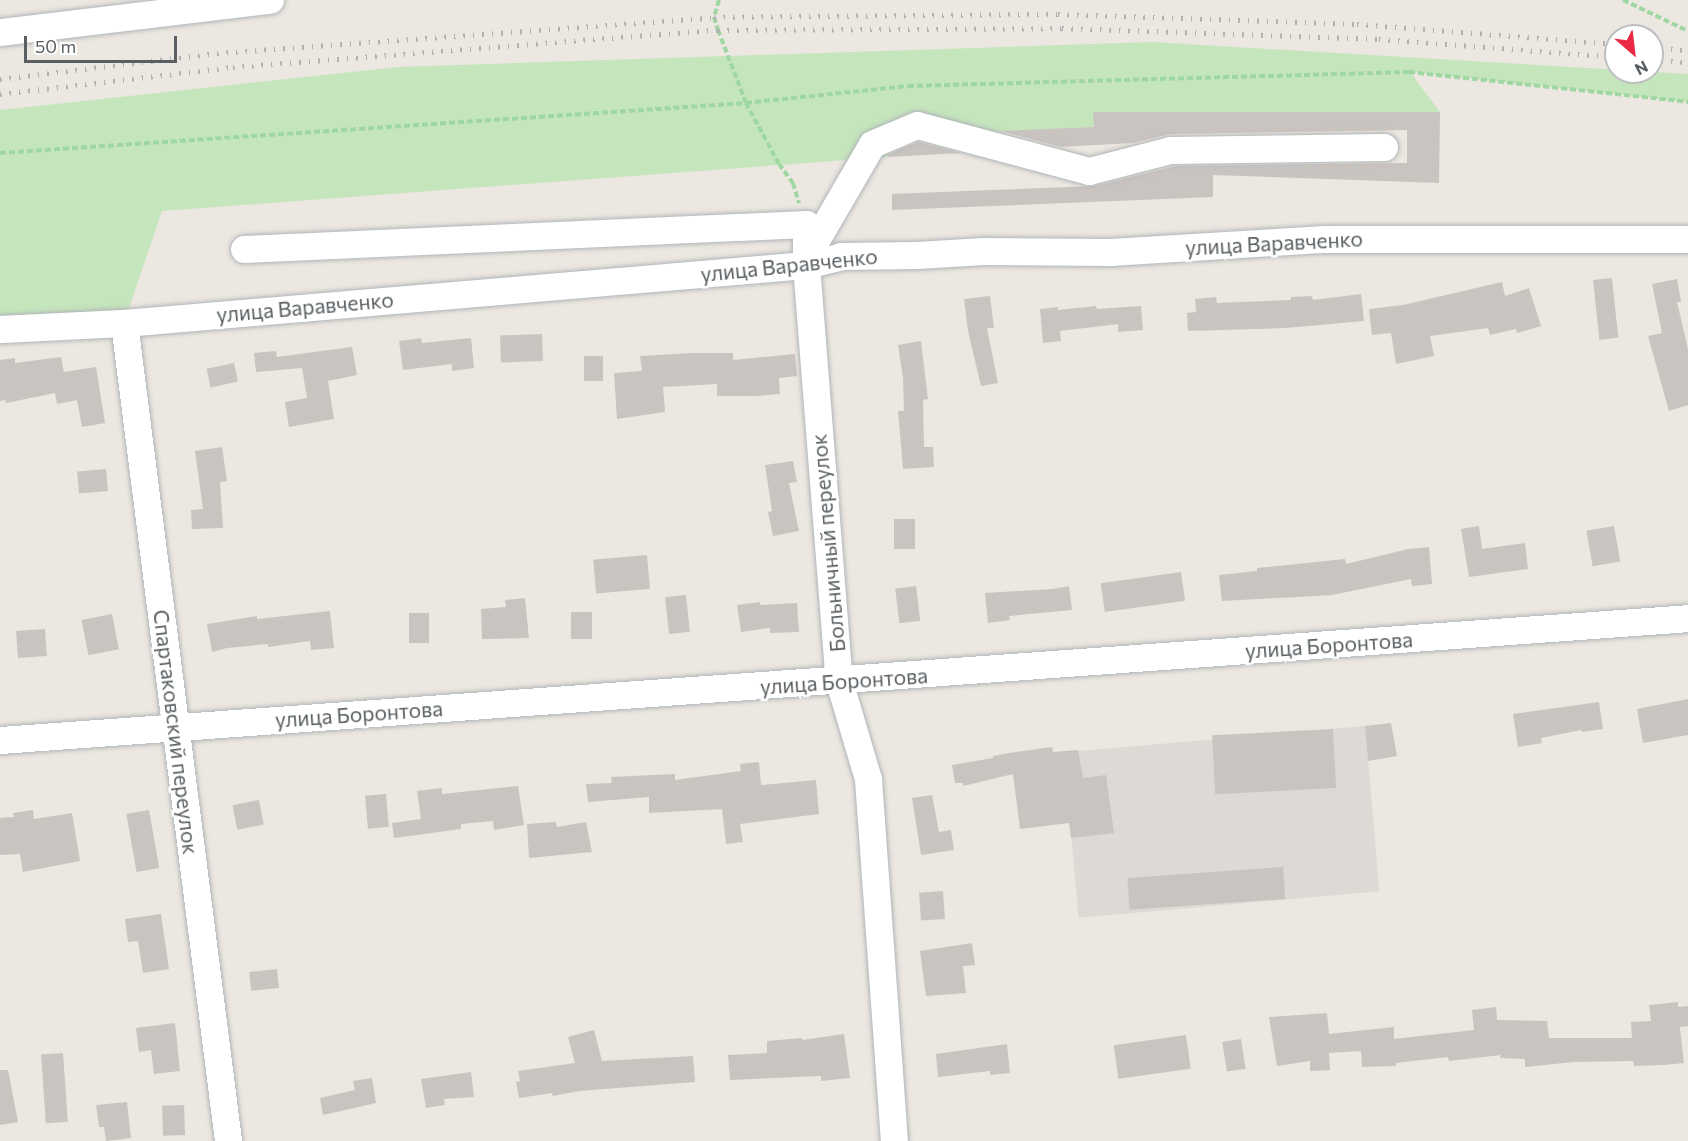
<!DOCTYPE html>
<meta charset="utf-8">
<style>
body{margin:0}
#map{position:relative;width:1688px;height:1141px;overflow:hidden;background:#ece7e0;font-family:Commissioner,sans-serif}
div>[style]{position:absolute}
.industrial>*{inset:0;background:#ddd9d5;transform-origin:0 0}
.green>*{inset:0;background:#c5e5bc}
.building>*{inset:0;background:#c9c4c0;transform-origin:0 0}
.path>*{height:4px;margin-top:-2px;transform-origin:0;background:repeating-linear-gradient(90deg,#9fd7a2 0 6px,transparent 0 9px)}
.roads{filter:drop-shadow(0 0 2px #b1b5b8) drop-shadow(0 0 2px #b1b5b8)}
.minor>*{height:27px;margin:-13.5px;padding:0 13.5px;transform-origin:13.5px;border-radius:13.5px;background:#fff}
.rail>*{height:4.5px;margin-top:-2.25px;transform-origin:0;background:repeating-linear-gradient(90deg,#b0b1b2 0 1.5px,transparent 0 9.5px)}
span{translate:-50% -50%;white-space:nowrap;text-align:center;line-height:1.15;-webkit-text-stroke:5px #fff;paint-order:stroke}
.street-label{font-size:21px;color:#595f62}
.north{position:absolute;left:1604px;top:24px;width:60px;height:60px;box-sizing:border-box;background:#fff;border:2px solid #bdbfc0;border-radius:50%;rotate:152deg;font-size:16px;font-weight:700;line-height:24px;text-align:center;color:#595f62}
.north::after{content:'';display:block;margin:auto;width:21px;height:27px;background:#ea2943;clip-path:polygon(50% 0,100% 100%,50% 72%,0 100%)}
.scale{position:absolute;left:24px;top:36px;width:153px;height:27px;box-sizing:border-box;border:3px solid #595f62;border-top:0;padding-left:8px;font-size:18px;line-height:21px;white-space:nowrap;color:#595f62;-webkit-text-stroke:4px #fff;paint-order:stroke}
</style>
<div id="map">
<div class="industrial">
<div style="left:1365px;top:726px;width:166px;height:302px;rotate:85deg"></div>
</div>
<div class="green">
<div style="clip-path:polygon(1152px 42px,1688px 74px,1688px 102px,1410px 72px,1440px 112px,1094px 112px,1094px 127px,896px 137px,888px 157px,162px 211px,124px 323px,0 329px,0 110px,398px 67px)"></div>
</div>
<div class="building">
<div style="clip-path:polygon(1093px 112px,1440px 112px,1439px 183px,1213px 175px,1213px 197px,892px 210px,892px 194px,1095px 186px,1176px 166px,1407px 163px,1407px 130px,1170px 134px,1132px 143px,1061px 147px,1001px 131px,1094px 127px)"></div>
<div style="clip-path:polygon(918px 142px,961px 153px,888px 157px,889px 154px)"></div>
<div style="left:1612px;top:278px;width:60px;height:19px;rotate:84deg"></div>
<div style="clip-path:polygon(1677px 279px,1681px 302px,1677px 302px,1688px 349px,1688px 405px,1669px 411px,1648px 336px,1662px 333px,1652px 284px)"></div>
<div style="clip-path:polygon(1502px 282px,1505px 296px,1529px 288px,1541px 326px,1517px 333px,1516px 329px,1490px 335px,1488px 328px,1430px 336px,1434px 356px,1396px 364px,1391px 333px,1372px 335px,1369px 309px,1403px 305px)"></div>
<div style="clip-path:polygon(1361px 294px,1364px 321px,1286px 328px,1188px 331px,1187px 313px,1196px 312px,1195px 299px,1216px 297px,1217px 303px,1241px 302px,1291px 300px,1291px 297px,1312px 296px,1313px 300px)"></div>
<div style="clip-path:polygon(990px 296px,994px 328px,987px 328px,998px 383px,981px 386px,968px 331px,964px 299px)"></div>
<div style="clip-path:polygon(1096px 306px,1097px 309px,1141px 306px,1143px 330px,1118px 332px,1118px 324px,1060px 331px,1061px 341px,1043px 343px,1040px 309px,1058px 307px,1058px 310px)"></div>
<div style="left:542px;top:334px;width:27px;height:42px;rotate:88deg"></div>
<div style="clip-path:polygon(421px 338px,422px 343px,471px 338px,474px 368px,452px 371px,452px 364px,403px 370px,399px 341px)"></div>
<div style="clip-path:polygon(921px 341px,928px 399px,923px 400px,924px 447px,933px 447px,934px 467px,903px 469px,898px 411px,904px 411px,903px 378px,898px 345px)"></div>
<div style="clip-path:polygon(352px 347px,357px 375px,328px 381px,334px 419px,289px 427px,285px 402px,307px 398px,302px 368px,256px 372px,254px 353px,276px 351px,277px 357px)"></div>
<div style="clip-path:polygon(691px 353px,733px 353px,733px 360px,795px 354px,797px 376px,779px 378px,780px 394px,756px 396px,717px 396px,717px 384px,663px 387px,665px 412px,617px 419px,614px 373px,642px 371px,640px 356px)"></div>
<div style="left:603px;top:356px;width:25px;height:19px;rotate:90deg"></div>
<div style="clip-path:polygon(61px 357px,64px 372px,96px 367px,105px 423px,82px 427px,77px 400px,57px 404px,55px 393px,6px 403px,5px 400px,0 401px,0 360px,15px 358px,15px 363px)"></div>
<div style="left:234px;top:363px;width:19px;height:28px;rotate:78deg"></div>
<div style="clip-path:polygon(222px 447px,227px 481px,220px 482px,223px 528px,192px 529px,191px 510px,203px 509px,195px 451px)"></div>
<div style="clip-path:polygon(793px 461px,797px 482px,789px 483px,799px 531px,773px 536px,768px 512px,772px 511px,765px 465px)"></div>
<div style="left:106px;top:469px;width:22px;height:29px;rotate:85deg"></div>
<div style="left:915px;top:519px;width:30px;height:21px;rotate:90deg"></div>
<div style="clip-path:polygon(1479px 526px,1482px 549px,1525px 543px,1528px 569px,1469px 577px,1461px 529px)"></div>
<div style="left:1614px;top:526px;width:36px;height:28px;rotate:80deg"></div>
<div style="clip-path:polygon(1429px 547px,1432px 584px,1412px 586px,1411px 579px,1332px 595px,1222px 601px,1219px 575px,1257px 571px,1257px 568px,1345px 559px,1346px 564px,1408px 549px)"></div>
<div style="left:647px;top:555px;width:34px;height:54px;rotate:85deg"></div>
<div style="left:1181px;top:572px;width:29px;height:81px;rotate:82deg"></div>
<div style="left:916px;top:586px;width:35px;height:21px;rotate:83deg"></div>
<div style="clip-path:polygon(1069px 586px,1072px 610px,1009px 616px,1010px 620px,988px 623px,985px 593px,1053px 589px)"></div>
<div style="left:686px;top:595px;width:37px;height:21px;rotate:84deg"></div>
<div style="clip-path:polygon(525px 598px,529px 638px,482px 639px,481px 609px,506px 607px,505px 600px)"></div>
<div style="clip-path:polygon(760px 602px,760px 605px,797px 603px,799px 632px,770px 633px,770px 628px,741px 632px,737px 605px)"></div>
<div style="clip-path:polygon(330px 611px,334px 648px,311px 650px,310px 641px,268px 647px,268px 644px,227px 648px,212px 652px,207px 624px,257px 616px,257px 619px)"></div>
<div style="left:571px;top:612px;width:21px;height:27px"></div>
<div style="left:409px;top:613px;width:20px;height:30px"></div>
<div style="left:112px;top:614px;width:36px;height:31px;rotate:79deg"></div>
<div style="left:45px;top:629px;width:27px;height:29px;rotate:86deg"></div>
<div style="clip-path:polygon(1688px 699px,1688px 735px,1643px 743px,1637px 709px)"></div>
<div style="clip-path:polygon(1599px 702px,1603px 729px,1582px 732px,1581px 730px,1541px 738px,1542px 743px,1518px 747px,1513px 714px)"></div>
<div style="clip-path:polygon(1391px 723px,1397px 756px,1368px 761px,1365px 726px)"></div>
<div style="left:1333px;top:729px;width:59px;height:121px;rotate:87deg"></div>
<div style="clip-path:polygon(1052px 747px,1053px 752px,1078px 750px,1083px 778px,1106px 775px,1114px 833px,1071px 838px,1069px 823px,1020px 829px,1013px 774px,963px 786px,963px 783px,955px 783px,952px 765px,993px 758px,993px 756px,1009px 753px)"></div>
<div style="clip-path:polygon(759px 762px,761px 785px,816px 780px,819px 814px,740px 824px,743px 842px,726px 844px,722px 809px,649px 813px,649px 797px,588px 802px,586px 784px,612px 783px,611px 777px,675px 774px,675px 780px,741px 771px,740px 764px)"></div>
<div style="clip-path:polygon(518px 786px,524px 825px,494px 830px,493px 821px,461px 824px,461px 829px,394px 838px,392px 823px,421px 819px,417px 791px,442px 788px,442px 794px)"></div>
<div style="left:386px;top:794px;width:33px;height:21px;rotate:85deg"></div>
<div style="clip-path:polygon(932px 795px,939px 832px,951px 830px,954px 850px,921px 855px,912px 798px)"></div>
<div style="left:259px;top:800px;width:25px;height:27px;rotate:79deg"></div>
<div style="clip-path:polygon(33px 810px,34px 819px,72px 813px,80px 861px,23px 872px,20px 854px,0 855px,0 818px,14px 817px,13px 813px)"></div>
<div style="left:149px;top:810px;width:59px;height:23px;rotate:80deg"></div>
<div style="clip-path:polygon(556px 822px,557px 827px,586px 822px,592px 852px,529px 858px,527px 824px)"></div>
<div style="left:1283px;top:867px;width:32px;height:156px;rotate:86deg"></div>
<div style="left:943px;top:891px;width:28px;height:24px;rotate:86deg"></div>
<div style="clip-path:polygon(161px 914px,169px 969px,143px 973px,138px 941px,128px 942px,125px 919px)"></div>
<div style="clip-path:polygon(972px 943px,975px 965px,963px 966px,966px 993px,926px 996px,920px 951px)"></div>
<div style="left:277px;top:969px;width:19px;height:28px;rotate:84deg"></div>
<div style="clip-path:polygon(1678px 1002px,1678px 1007px,1688px 1006px,1688px 1026px,1680px 1027px,1680px 1029px,1684px 1063px,1663px 1065px,1634px 1066px,1633px 1061px,1574px 1062px,1525px 1067px,1525px 1059px,1500px 1058px,1501px 1055px,1449px 1061px,1448px 1057px,1396px 1063px,1396px 1066px,1362px 1067px,1361px 1051px,1329px 1053px,1330px 1070px,1310px 1071px,1310px 1061px,1277px 1066px,1269px 1017px,1327px 1013px,1329px 1034px,1394px 1027px,1394px 1039px,1474px 1030px,1472px 1010px,1496px 1007px,1497px 1020px,1547px 1021px,1549px 1038px,1632px 1038px,1631px 1022px,1651px 1021px,1649px 1005px)"></div>
<div style="clip-path:polygon(175px 1023px,180px 1071px,154px 1074px,151px 1050px,139px 1052px,136px 1028px)"></div>
<div style="clip-path:polygon(594px 1030px,602px 1061px,693px 1056px,695px 1082px,579px 1091px,553px 1096px,552px 1093px,519px 1098px,516px 1082px,520px 1081px,518px 1071px,575px 1063px,568px 1037px)"></div>
<div style="clip-path:polygon(844px 1034px,850px 1078px,821px 1081px,821px 1076px,730px 1080px,728px 1055px,767px 1053px,767px 1041px,802px 1038px,802px 1040px)"></div>
<div style="left:1186px;top:1035px;width:34px;height:73px;rotate:82deg"></div>
<div style="left:1241px;top:1039px;width:30px;height:19px;rotate:81deg"></div>
<div style="clip-path:polygon(1007px 1044px,1010px 1073px,990px 1075px,990px 1071px,938px 1077px,936px 1054px)"></div>
<div style="left:63px;top:1053px;width:69px;height:22px;rotate:86deg"></div>
<div style="clip-path:polygon(0 1070px,8px 1070px,18px 1122px,0 1125px)"></div>
<div style="clip-path:polygon(471px 1072px,474px 1097px,444px 1099px,445px 1105px,426px 1108px,421px 1079px)"></div>
<div style="clip-path:polygon(372px 1078px,376px 1103px,323px 1115px,320px 1098px,355px 1090px,353px 1081px)"></div>
<div style="clip-path:polygon(127px 1102px,131px 1138px,106px 1141px,104px 1127px,99px 1127px,96px 1105px)"></div>
<div style="left:184px;top:1105px;width:30px;height:22px;rotate:88deg"></div>
</div>
<div class="path">
<div style="left:719px;top:0;width:18px;rotate:106deg"></div>
<div style="left:714px;top:17px;width:14px;rotate:73deg"></div>
<div style="left:718px;top:30px;width:78px;rotate:69deg"></div>
<div style="left:746px;top:103px;width:69px;rotate:61.6deg"></div>
<div style="left:779px;top:164px;width:24px;rotate:54deg"></div>
<div style="left:793px;top:183px;width:21px;rotate:73deg"></div>
<div style="left:1623px;top:0;width:72px;rotate:25.5deg"></div>
<div style="left:0;top:153px;width:748px;rotate:-3.83deg"></div>
<div style="left:746px;top:103px;width:163px;rotate:-6deg"></div>
<div style="left:908px;top:86px;width:501px;rotate:-1.6deg"></div>
<div style="left:1409px;top:72px;width:281px;rotate:6.1deg"></div>
</div>
<div class="roads">
<div class="minor">
<div style="left:0;top:32px;width:272px;rotate:-6.8deg"></div>
<div style="left:244px;top:249px;width:563px;rotate:-2.55deg"></div>
<div style="left:806px;top:224px;width:41px;rotate:90deg"></div>
<div style="left:806px;top:265px;width:417px;rotate:85.5deg"></div>
<div style="left:839px;top:681px;width:102px;rotate:73.5deg"></div>
<div style="left:868px;top:779px;width:363px;rotate:85.9deg"></div>
<div style="left:808px;top:254px;width:127px;rotate:-59.8deg"></div>
<div style="left:872px;top:144px;width:49px;rotate:-22.9deg"></div>
<div style="left:917px;top:125px;width:178px;rotate:15deg"></div>
<div style="left:1089px;top:171px;width:84px;rotate:-14.5deg"></div>
<div style="left:1170px;top:150px;width:214px;rotate:-0.8deg"></div>
<div style="left:124px;top:323px;width:825px;rotate:82.75deg"></div>
<div style="left:0;top:329px;width:124px;rotate:-2.8deg"></div>
<div style="left:124px;top:323px;width:684px;rotate:-4.86deg"></div>
<div style="left:806px;top:265px;width:36px;rotate:-14deg"></div>
<div style="left:841px;top:256px;width:76px;rotate:-0.8deg"></div>
<div style="left:917px;top:255px;width:66px;rotate:-3.5deg"></div>
<div style="left:983px;top:251px;width:127px;rotate:0.5deg"></div>
<div style="left:1110px;top:252px;width:215px;rotate:-3.5deg"></div>
<div style="left:1325px;top:239px;width:363px"></div>
<div style="left:0;top:740px;width:1692px;rotate:-4.13deg"></div>
</div>
</div>
<div class="rail">
<div style="left:1652px;top:47px;width:36px;rotate:5deg"></div>
<div style="left:1652px;top:60px;width:36px;rotate:3deg"></div>
<div style="left:0;top:79px;width:219px;rotate:-6.8deg"></div>
<div style="left:217px;top:53px;width:498px;rotate:-4.1deg"></div>
<div style="left:714px;top:17px;width:344px;rotate:-0.5deg"></div>
<div style="left:1058px;top:14px;width:299px;rotate:1.9deg"></div>
<div style="left:1357px;top:24px;width:260px;rotate:4.4deg"></div>
<div style="left:0;top:94px;width:235px;rotate:-6.6deg"></div>
<div style="left:233px;top:67px;width:486px;rotate:-4.4deg"></div>
<div style="left:718px;top:30px;width:344px;rotate:-0.3deg"></div>
<div style="left:1062px;top:28px;width:317px;rotate:2deg"></div>
<div style="left:1379px;top:39px;width:238px;rotate:4.3deg"></div>
</div>
<div class="street-label">
<span style="left:1274px;top:243px;rotate:-3deg">улица Варавченко</span>
<span style="left:789px;top:265px;rotate:-6deg">улица Варавченко</span>
<span style="left:305px;top:307px;rotate:-5deg">улица Варавченко</span>
<span style="left:828px;top:543px;rotate:-95deg">Больничный переулок</span>
<span style="left:1329px;top:645px;rotate:-4deg">улица Боронтова</span>
<span style="left:844px;top:681px;rotate:-4deg">улица Боронтова</span>
<span style="left:359px;top:714px;rotate:-4deg">улица Боронтова</span>
<span style="left:176px;top:732px;rotate:83deg">Спартаковский переулок</span>
</div>
<div class="north">N</div>
<div class="scale">50 m</div>
</div>
